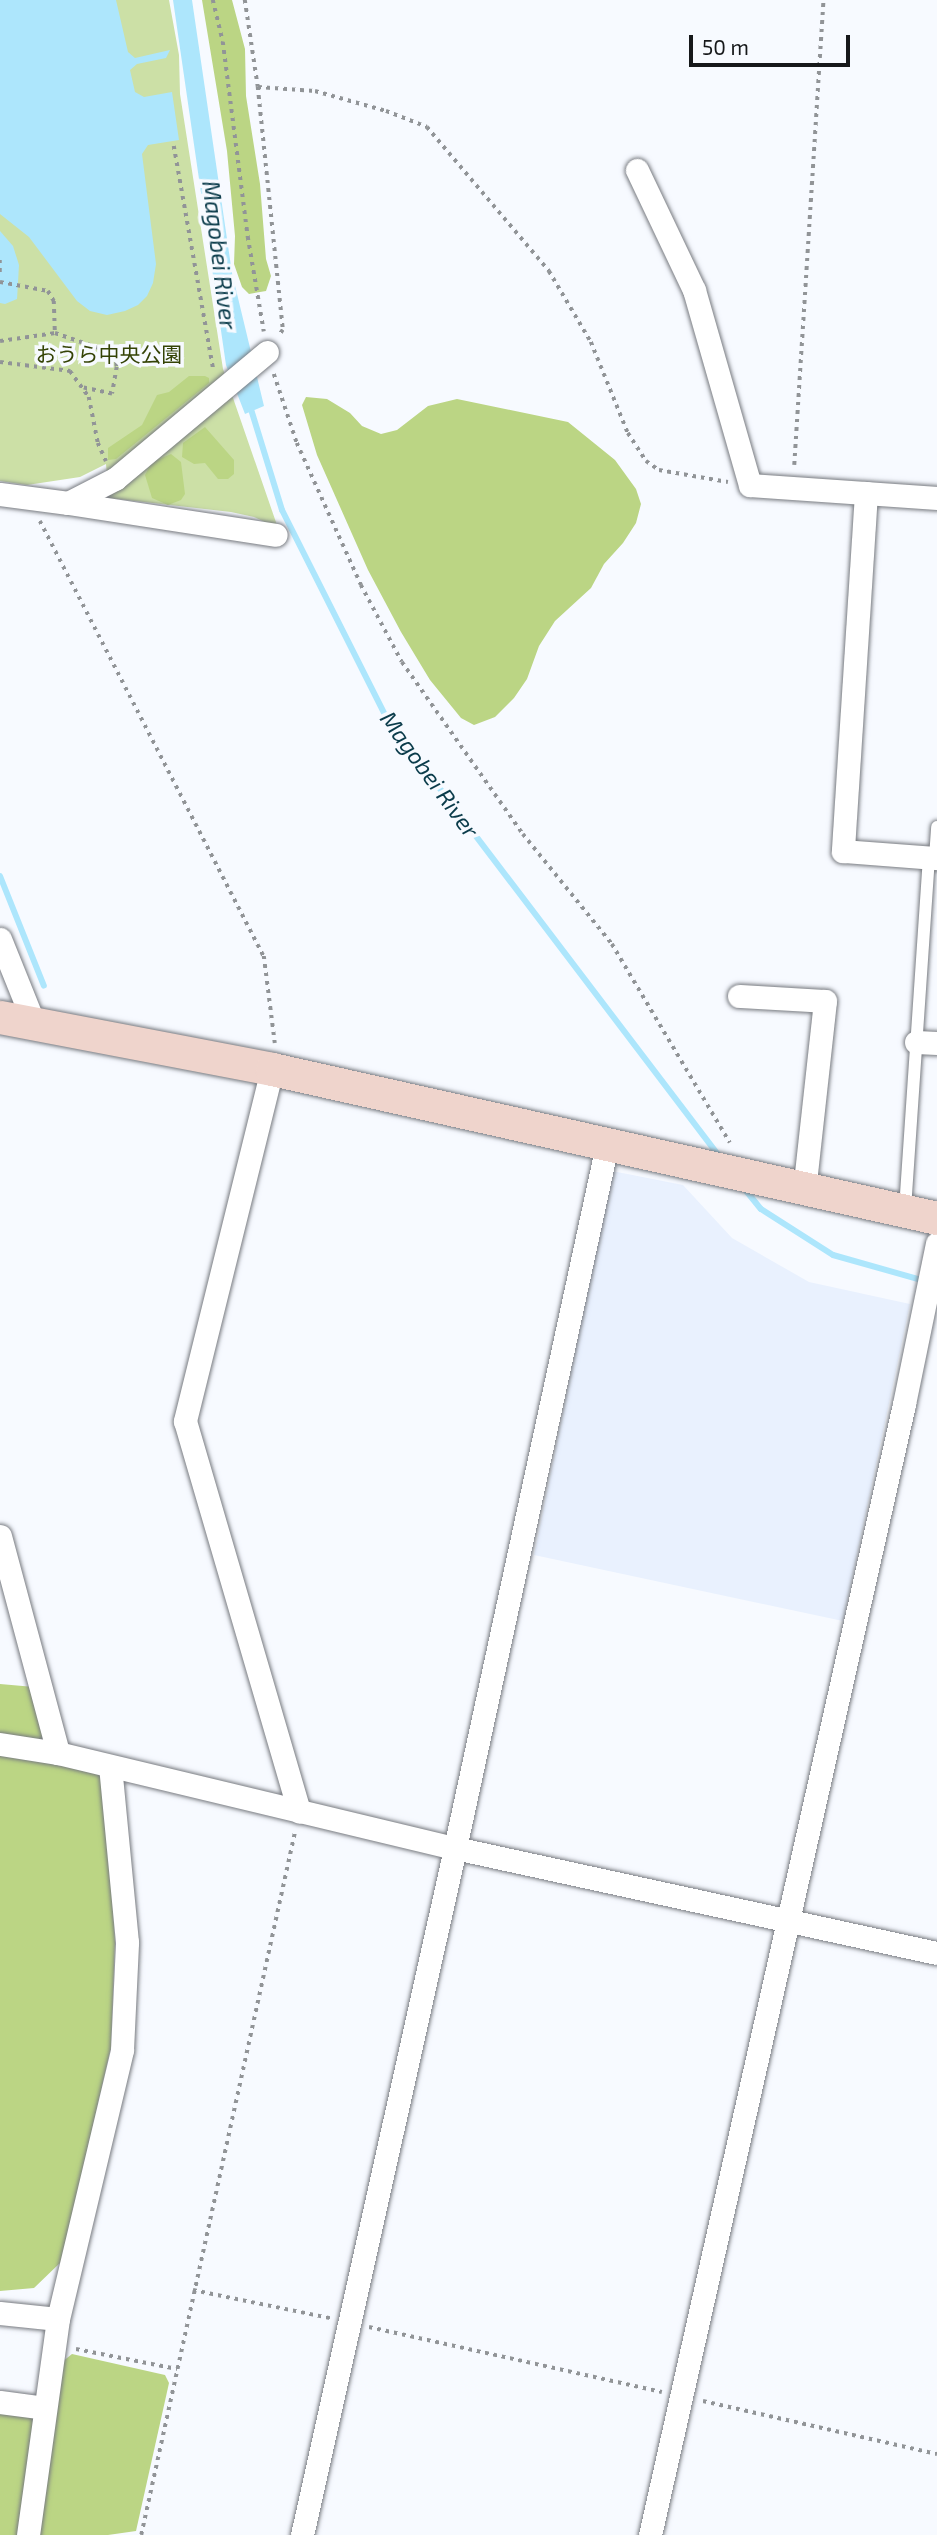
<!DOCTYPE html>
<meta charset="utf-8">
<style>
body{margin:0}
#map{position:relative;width:937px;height:2535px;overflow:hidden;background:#f7faff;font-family:"Exo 2","Noto Sans JP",sans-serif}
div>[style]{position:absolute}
.built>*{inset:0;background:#e9f1fe}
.green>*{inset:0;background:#cce0a6}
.forest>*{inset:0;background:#bbd584}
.water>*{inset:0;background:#ade6fc}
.stream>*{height:6px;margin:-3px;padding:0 3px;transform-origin:3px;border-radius:3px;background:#ade6fc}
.path>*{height:3.5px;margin-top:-1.75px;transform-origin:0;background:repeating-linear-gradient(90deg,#919497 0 3.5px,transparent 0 8.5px)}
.roads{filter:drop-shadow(0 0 2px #787b81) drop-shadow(0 0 2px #787b81)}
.lane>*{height:12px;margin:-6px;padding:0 6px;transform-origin:6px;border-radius:6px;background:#fff}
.street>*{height:23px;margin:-11.5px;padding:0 11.5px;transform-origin:11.5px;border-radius:11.5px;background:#fff}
.secondary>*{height:33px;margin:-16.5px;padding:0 16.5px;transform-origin:16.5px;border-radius:16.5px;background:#efd4cc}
span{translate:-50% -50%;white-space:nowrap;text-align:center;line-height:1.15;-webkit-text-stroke:7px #f7faff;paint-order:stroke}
.park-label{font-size:21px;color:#344306}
.water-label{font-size:23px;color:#0a3b4a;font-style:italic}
.scale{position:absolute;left:689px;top:35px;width:161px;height:32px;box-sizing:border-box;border:4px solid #16181a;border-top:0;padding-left:9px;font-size:21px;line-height:24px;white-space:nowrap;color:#16181a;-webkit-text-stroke:5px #f7faff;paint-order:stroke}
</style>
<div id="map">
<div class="built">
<div style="clip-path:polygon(612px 1171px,683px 1185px,732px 1238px,809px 1282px,910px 1304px,843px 1621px,534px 1555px)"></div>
</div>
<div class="green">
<div style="clip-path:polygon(0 0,169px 0,179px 55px,180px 94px,223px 369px,278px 528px,254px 517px,231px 512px,109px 498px,106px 464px,80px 477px,27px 485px,0 481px)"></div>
</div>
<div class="forest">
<div style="clip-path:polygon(202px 0,232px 0,245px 49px,246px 96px,260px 184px,266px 259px,271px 276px,266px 291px,249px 294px,242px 287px,234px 264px,235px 236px,227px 151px)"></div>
<div style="clip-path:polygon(189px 376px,205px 376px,209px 378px,209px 383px,116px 459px,108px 460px,108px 448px,142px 425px,157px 395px,169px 392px)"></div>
<div style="clip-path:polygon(306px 397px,327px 399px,350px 413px,362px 426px,381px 434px,397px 430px,428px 406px,457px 399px,568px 422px,615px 460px,636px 489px,641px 504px,636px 523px,623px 543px,604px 564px,591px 588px,555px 621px,539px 646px,527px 679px,514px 698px,495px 717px,474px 725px,461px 718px,430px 680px,401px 632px,368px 570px,317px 455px,302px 405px)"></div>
<div style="clip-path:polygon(205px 427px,234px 460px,234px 474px,228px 479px,218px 479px,205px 463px,194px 464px,182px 457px,183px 443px)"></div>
<div style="clip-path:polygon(171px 454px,181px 462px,185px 494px,181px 500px,168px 505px,152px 498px,145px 475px,152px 462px)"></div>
<div style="clip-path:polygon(0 1684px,34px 1687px,53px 1760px,98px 1770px,106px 1790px,115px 1942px,111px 2047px,62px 2261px,34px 2288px,0 2291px)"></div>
<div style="clip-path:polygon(72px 2354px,165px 2375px,169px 2383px,136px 2531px,108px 2535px,35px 2535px,57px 2366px)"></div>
<div style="clip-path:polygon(0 2407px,38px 2412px,27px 2535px,0 2535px)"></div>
</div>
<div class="water">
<div style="clip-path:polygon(0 0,116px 0,128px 52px,135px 58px,170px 50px,166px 58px,137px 64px,130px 70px,135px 92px,144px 97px,172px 92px,179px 140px,148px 145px,142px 154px,156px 264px,153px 283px,147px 296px,138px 305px,125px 311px,107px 315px,90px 311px,77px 301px,29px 237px,0 214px)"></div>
<div style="clip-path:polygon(173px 0,192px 0,232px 273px,264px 406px,245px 414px,226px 365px)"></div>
<div style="clip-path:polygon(0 231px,13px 246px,19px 265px,17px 299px,5px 304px,0 303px)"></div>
</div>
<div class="stream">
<div style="left:250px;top:406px;width:109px;rotate:72.9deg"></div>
<div style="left:282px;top:510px;width:234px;rotate:63.3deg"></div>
<div style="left:387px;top:719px;width:549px;rotate:52.78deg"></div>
<div style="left:0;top:876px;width:118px;rotate:68.2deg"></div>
<div style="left:743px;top:1187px;width:28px;rotate:51deg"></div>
<div style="left:761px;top:1209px;width:85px;rotate:32.6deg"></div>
<div style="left:833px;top:1255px;width:96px;rotate:15.8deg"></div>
</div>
<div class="path">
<div style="left:213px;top:0;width:43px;rotate:76.6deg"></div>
<div style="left:223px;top:42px;width:197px;rotate:82.7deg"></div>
<div style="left:248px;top:237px;width:96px;rotate:80.4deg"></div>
<div style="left:245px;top:0;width:88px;rotate:81.5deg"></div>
<div style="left:258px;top:87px;width:244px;rotate:84.1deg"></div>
<div style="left:283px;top:330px;width:7px;rotate:124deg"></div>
<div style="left:258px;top:87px;width:57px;rotate:4deg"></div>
<div style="left:315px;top:91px;width:74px;rotate:15.7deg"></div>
<div style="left:386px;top:111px;width:44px;rotate:21.3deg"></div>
<div style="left:427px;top:127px;width:189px;rotate:49.7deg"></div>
<div style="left:549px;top:271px;width:82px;rotate:59.4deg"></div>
<div style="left:591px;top:342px;width:98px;rotate:67.9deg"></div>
<div style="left:628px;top:433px;width:33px;rotate:57deg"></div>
<div style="left:646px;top:461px;width:16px;rotate:35deg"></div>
<div style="left:659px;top:470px;width:70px;rotate:9.9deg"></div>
<div style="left:174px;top:146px;width:225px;rotate:80deg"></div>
<div style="left:0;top:260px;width:15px;rotate:90deg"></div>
<div style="left:0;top:282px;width:49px;rotate:10.6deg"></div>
<div style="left:48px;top:291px;width:12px;rotate:59deg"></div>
<div style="left:54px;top:301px;width:32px;rotate:88deg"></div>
<div style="left:0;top:341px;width:56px;rotate:-8.3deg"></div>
<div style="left:55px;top:333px;width:65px;rotate:19deg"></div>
<div style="left:116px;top:354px;width:13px;rotate:86deg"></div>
<div style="left:117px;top:367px;width:27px;rotate:100deg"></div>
<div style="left:112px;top:394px;width:29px;rotate:-168deg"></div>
<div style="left:0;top:362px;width:71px;rotate:7.3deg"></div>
<div style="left:70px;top:371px;width:32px;rotate:54deg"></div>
<div style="left:89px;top:397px;width:47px;rotate:78.9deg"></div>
<div style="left:98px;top:443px;width:20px;rotate:66deg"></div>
<div style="left:274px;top:374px;width:73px;rotate:71.6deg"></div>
<div style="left:297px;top:443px;width:156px;rotate:65.7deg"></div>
<div style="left:361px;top:585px;width:87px;rotate:62deg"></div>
<div style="left:402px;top:662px;width:210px;rotate:54.9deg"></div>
<div style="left:523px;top:834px;width:141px;rotate:51deg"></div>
<div style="left:612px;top:944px;width:231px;rotate:59.3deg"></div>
<div style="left:794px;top:465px;width:466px;rotate:-86.4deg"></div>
<div style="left:40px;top:521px;width:489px;rotate:62.8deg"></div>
<div style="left:264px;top:956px;width:88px;rotate:82.8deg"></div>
<div style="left:193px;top:2290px;width:140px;rotate:11.6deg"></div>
<div style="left:369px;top:2327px;width:300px;rotate:12.5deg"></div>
<div style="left:76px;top:2349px;width:103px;rotate:11.2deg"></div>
<div style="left:703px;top:2401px;width:240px;rotate:12.8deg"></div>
<div style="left:141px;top:2535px;width:721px;rotate:-77.66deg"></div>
</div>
<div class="roads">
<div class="lane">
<div style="left:935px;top:858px;width:31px;rotate:-86deg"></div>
<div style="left:905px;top:1209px;width:353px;rotate:-86.1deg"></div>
</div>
<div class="street">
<div style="left:637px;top:170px;width:133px;rotate:64.6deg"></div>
<div style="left:694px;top:290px;width:203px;rotate:74deg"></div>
<div style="left:750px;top:485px;width:187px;rotate:4deg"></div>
<div style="left:866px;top:493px;width:359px;rotate:93.7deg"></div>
<div style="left:843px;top:851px;width:94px;rotate:4.3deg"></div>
<div style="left:0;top:494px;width:69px;rotate:7.5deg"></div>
<div style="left:68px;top:503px;width:53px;rotate:-27.1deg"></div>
<div style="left:115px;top:479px;width:198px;rotate:-39.9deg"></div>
<div style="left:68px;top:503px;width:210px;rotate:8.7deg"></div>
<div style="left:0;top:939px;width:88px;rotate:68.1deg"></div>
<div style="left:739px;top:996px;width:86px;rotate:3.3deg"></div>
<div style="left:825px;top:1001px;width:190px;rotate:96.3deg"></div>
<div style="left:916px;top:1042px;width:21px;rotate:3deg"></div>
<div style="left:272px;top:1069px;width:363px;rotate:103.9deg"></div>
<div style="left:185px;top:1421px;width:407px;rotate:73.7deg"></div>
<div style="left:0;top:1536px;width:225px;rotate:75deg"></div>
<div style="left:0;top:1744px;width:59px;rotate:8.8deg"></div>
<div style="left:58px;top:1753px;width:408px;rotate:13.5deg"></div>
<div style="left:455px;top:1848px;width:493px;rotate:12.3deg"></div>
<div style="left:0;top:2313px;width:58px;rotate:5.9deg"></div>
<div style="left:0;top:2402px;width:45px;rotate:7.6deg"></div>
<div style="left:28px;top:2535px;width:218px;rotate:-82.1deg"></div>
<div style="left:58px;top:2319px;width:277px;rotate:-76.6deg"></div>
<div style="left:122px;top:2050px;width:108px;rotate:-87.3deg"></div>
<div style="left:127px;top:1942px;width:176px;rotate:-95.5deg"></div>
<div style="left:302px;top:2535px;width:704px;rotate:-77.44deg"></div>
<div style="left:455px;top:1848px;width:719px;rotate:-77.8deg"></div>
<div style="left:650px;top:2535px;width:1159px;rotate:-77.34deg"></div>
<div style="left:904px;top:1404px;width:164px;rotate:-78.4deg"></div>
</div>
<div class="secondary">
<div style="left:0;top:1017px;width:277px;rotate:10.8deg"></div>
<div style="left:272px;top:1069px;width:681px;rotate:12.63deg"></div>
</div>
</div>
<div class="park-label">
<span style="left:109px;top:354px">おうら中央公園</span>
</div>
<div class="water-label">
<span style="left:220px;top:255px;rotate:83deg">Magobei River</span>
<span style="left:430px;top:774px;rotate:54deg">Magobei River</span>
</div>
<div class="scale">50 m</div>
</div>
